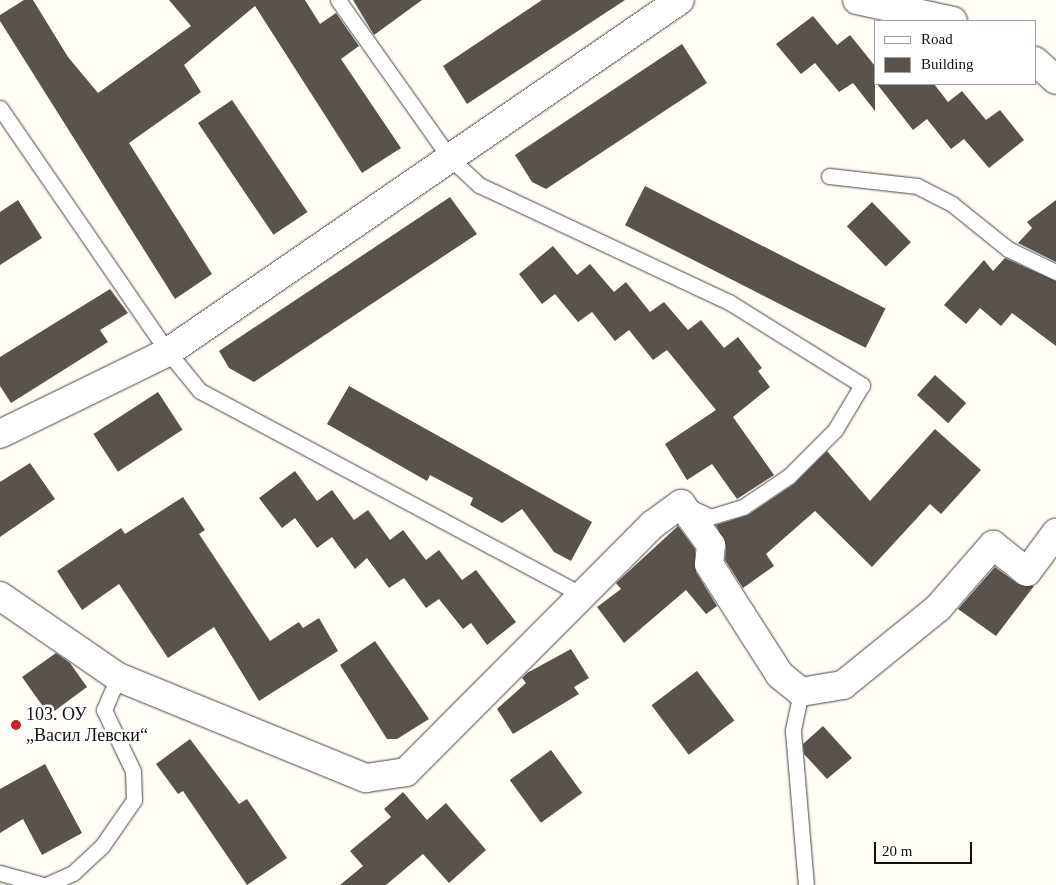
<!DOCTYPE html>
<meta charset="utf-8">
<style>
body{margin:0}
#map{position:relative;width:1056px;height:885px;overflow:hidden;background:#fffdf5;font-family:"Times New Roman",serif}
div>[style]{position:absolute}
.building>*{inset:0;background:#5a524d;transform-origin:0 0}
.roads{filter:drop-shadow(0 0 1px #444) drop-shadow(0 0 1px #444)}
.lane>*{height:15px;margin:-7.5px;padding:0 7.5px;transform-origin:7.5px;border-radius:7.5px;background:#fff}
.street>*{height:28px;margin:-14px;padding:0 14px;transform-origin:14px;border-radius:14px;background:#fff}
.dots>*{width:14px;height:14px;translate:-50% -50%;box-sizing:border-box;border:2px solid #fff;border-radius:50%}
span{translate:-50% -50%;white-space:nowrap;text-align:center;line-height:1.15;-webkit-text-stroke:5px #fff;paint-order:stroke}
.poi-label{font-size:18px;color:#111}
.left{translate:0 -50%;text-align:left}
.legend{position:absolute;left:874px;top:20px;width:162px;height:65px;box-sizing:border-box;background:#fff;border:1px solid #a0a0a0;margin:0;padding:6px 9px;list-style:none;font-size:15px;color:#111}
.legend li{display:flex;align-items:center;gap:10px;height:25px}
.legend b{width:25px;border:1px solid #a0a0a0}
.scale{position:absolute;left:874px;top:842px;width:98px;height:22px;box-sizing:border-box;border:2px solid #111;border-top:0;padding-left:6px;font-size:15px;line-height:18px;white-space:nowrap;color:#111;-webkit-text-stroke:4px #fff;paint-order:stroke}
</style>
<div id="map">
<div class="building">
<div style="clip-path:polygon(24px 0,33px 0,68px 57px,98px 93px,191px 26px,169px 0,305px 0,320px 24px,336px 13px,359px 46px,341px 59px,401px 148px,362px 173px,255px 6px,184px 65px,201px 92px,129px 143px,212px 274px,175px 299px,0 21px,0 15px)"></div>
<div style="clip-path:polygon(353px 0,422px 0,374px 35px)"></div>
<div style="clip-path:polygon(542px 0,625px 0,467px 104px,443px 66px)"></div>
<div style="clip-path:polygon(813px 16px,837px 45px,850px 35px,875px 66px,875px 111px,853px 83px,839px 92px,815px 63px,801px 74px,776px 44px)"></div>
<div style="clip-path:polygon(682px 44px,707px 83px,546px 189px,532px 182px,515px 155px)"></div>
<div style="clip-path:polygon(877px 84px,934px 84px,948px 102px,962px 91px,986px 120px,1000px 110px,1024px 140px,989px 168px,964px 139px,951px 149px,927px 119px,913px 130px)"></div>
<div style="left:232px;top:100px;width:135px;height:41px;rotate:56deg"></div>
<div style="left:645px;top:186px;width:270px;height:44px;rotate:27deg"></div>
<div style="clip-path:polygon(450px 197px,477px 234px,254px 382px,229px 368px,219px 351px)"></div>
<div style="clip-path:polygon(18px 200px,42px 238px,0 265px,0 212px)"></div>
<div style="clip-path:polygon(1056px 200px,1056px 262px,1018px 243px,1032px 228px,1027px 222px)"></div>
<div style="left:872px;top:202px;width:56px;height:35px;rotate:46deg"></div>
<div style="clip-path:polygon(553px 246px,577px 275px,590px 264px,614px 292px,626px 282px,650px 312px,664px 302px,688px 330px,701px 320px,724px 348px,738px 337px,762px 368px,758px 371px,770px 387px,733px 417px,774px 475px,737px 499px,712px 464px,687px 480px,665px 444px,716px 410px,667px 350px,653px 360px,629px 330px,615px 341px,592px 312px,578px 322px,555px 294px,542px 304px,519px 274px)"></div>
<div style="clip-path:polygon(1005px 258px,1056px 281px,1056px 346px,1012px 313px,1001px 326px,980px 308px,966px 324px,944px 305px,984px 260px,993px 271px)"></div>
<div style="clip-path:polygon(110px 289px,128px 313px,100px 330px,108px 342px,11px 403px,0 386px,0 357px)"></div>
<div style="left:935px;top:375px;width:42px;height:27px;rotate:42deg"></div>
<div style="clip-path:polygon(349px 386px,592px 522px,571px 561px,554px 552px,522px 509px,502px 523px,470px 505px,473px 498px,430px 475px,427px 481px,327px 424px)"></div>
<div style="left:158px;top:392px;width:45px;height:77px;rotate:57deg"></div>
<div style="clip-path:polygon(935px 429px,981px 470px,941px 514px,930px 504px,872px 567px,815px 511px,766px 554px,774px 566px,743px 588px,725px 560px,726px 546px,716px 525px,748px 515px,794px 484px,827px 451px,870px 501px)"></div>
<div style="clip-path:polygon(30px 463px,55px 499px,0 537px,0 482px)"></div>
<div style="clip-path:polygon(295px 471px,317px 501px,332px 490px,354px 520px,368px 510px,390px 540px,403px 530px,426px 560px,439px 550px,462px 580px,476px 570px,516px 622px,487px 645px,471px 623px,463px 629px,439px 599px,426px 608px,404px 578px,389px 588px,367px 558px,355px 569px,332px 537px,317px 548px,295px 518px,282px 528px,259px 498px)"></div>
<div style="clip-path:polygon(183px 497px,205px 530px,199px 534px,270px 641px,299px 622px,303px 628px,319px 618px,338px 651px,259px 701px,214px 627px,168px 658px,119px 584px,82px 610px,57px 571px,121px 528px,125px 534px)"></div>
<div style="clip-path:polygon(678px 526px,695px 549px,696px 572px,717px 606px,706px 614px,686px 590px,624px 643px,597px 607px,621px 589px,616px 583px)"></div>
<div style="clip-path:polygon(995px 567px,1018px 584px,1034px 586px,996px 636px,958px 609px)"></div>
<div style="clip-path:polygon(375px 641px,429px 719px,397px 739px,387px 739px,340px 665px)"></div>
<div style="clip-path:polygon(571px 649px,589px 678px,574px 687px,579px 694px,513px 734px,497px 709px,526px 683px,522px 678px,527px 673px)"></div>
<div style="clip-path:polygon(56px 653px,70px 663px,87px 687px,49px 715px,22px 677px)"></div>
<div style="left:697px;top:671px;width:62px;height:57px;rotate:53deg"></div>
<div style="clip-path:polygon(823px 726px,852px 758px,827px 779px,804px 754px,803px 744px)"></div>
<div style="clip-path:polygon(190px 739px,239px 804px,247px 799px,287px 858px,247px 885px,183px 791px,178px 794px,156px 764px)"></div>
<div style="left:551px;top:750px;width:53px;height:51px;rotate:54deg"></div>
<div style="clip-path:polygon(45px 764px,82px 833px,42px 855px,23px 819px,0 833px,0 789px)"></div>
<div style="clip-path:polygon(403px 792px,427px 820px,446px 803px,486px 850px,449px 883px,423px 854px,386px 885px,340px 885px,363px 866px,350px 851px,391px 817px,384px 809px)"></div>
</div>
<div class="roads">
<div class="lane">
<div style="left:338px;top:0;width:194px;rotate:54.7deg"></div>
<div style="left:450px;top:158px;width:40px;rotate:43deg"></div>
<div style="left:479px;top:185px;width:276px;rotate:25.1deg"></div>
<div style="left:729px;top:302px;width:157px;rotate:32deg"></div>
<div style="left:862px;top:385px;width:52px;rotate:121deg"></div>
<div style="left:835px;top:430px;width:65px;rotate:135deg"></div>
<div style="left:789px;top:476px;width:55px;rotate:146deg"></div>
<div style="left:743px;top:507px;width:34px;rotate:163deg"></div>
<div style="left:711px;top:517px;width:26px;rotate:-155deg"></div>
<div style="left:0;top:108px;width:296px;rotate:55.5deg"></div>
<div style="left:168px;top:352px;width:50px;rotate:50.6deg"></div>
<div style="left:200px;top:391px;width:433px;rotate:28.1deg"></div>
<div style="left:829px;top:176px;width:89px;rotate:6.5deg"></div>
<div style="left:917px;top:186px;width:39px;rotate:27deg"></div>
<div style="left:952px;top:204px;width:72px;rotate:38.8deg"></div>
<div style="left:1008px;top:249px;width:53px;rotate:25.6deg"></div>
<div style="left:801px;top:692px;width:40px;rotate:102deg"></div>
<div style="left:793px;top:731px;width:155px;rotate:85.2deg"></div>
<div style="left:0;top:873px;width:46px;rotate:15.3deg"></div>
<div style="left:46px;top:885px;width:30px;rotate:-24deg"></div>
<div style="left:73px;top:873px;width:40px;rotate:-43deg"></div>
<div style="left:102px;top:846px;width:56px;rotate:-55.2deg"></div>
<div style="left:134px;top:800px;width:29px;rotate:-92deg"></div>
<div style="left:133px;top:771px;width:68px;rotate:-115.4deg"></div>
<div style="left:104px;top:710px;width:36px;rotate:-67deg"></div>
</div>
<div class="street">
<div style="left:857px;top:0;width:98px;rotate:12.3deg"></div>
<div style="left:1035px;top:61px;width:28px;rotate:42deg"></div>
<div style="left:0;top:434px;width:187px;rotate:-26deg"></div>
<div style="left:168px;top:352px;width:621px;rotate:-34.51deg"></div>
<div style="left:0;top:596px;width:143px;rotate:34.5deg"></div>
<div style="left:118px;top:677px;width:268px;rotate:22.2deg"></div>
<div style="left:366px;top:778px;width:40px;rotate:-8.5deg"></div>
<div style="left:406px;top:772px;width:349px;rotate:-45.1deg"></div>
<div style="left:652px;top:525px;width:36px;rotate:-36deg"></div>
<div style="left:681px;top:504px;width:51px;rotate:53.8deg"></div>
<div style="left:711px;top:545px;width:19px;rotate:96deg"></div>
<div style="left:709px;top:564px;width:132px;rotate:57.4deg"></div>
<div style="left:780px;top:675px;width:27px;rotate:39deg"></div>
<div style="left:801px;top:692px;width:43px;rotate:-9.5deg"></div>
<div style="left:843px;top:685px;width:122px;rotate:-39deg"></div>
<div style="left:938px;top:608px;width:84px;rotate:-48.9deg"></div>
<div style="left:993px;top:545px;width:43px;rotate:38.5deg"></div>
<div style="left:1027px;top:572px;width:49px;rotate:-53.4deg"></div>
</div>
</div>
<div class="dots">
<div style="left:16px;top:725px;background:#c4262e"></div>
</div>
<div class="poi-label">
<span class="left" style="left:26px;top:725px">103. ОУ<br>„Васил Левски“</span>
</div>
<ul class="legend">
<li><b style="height:6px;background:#fff"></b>Road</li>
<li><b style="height:14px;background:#5a524d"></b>Building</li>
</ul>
<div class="scale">20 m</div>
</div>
